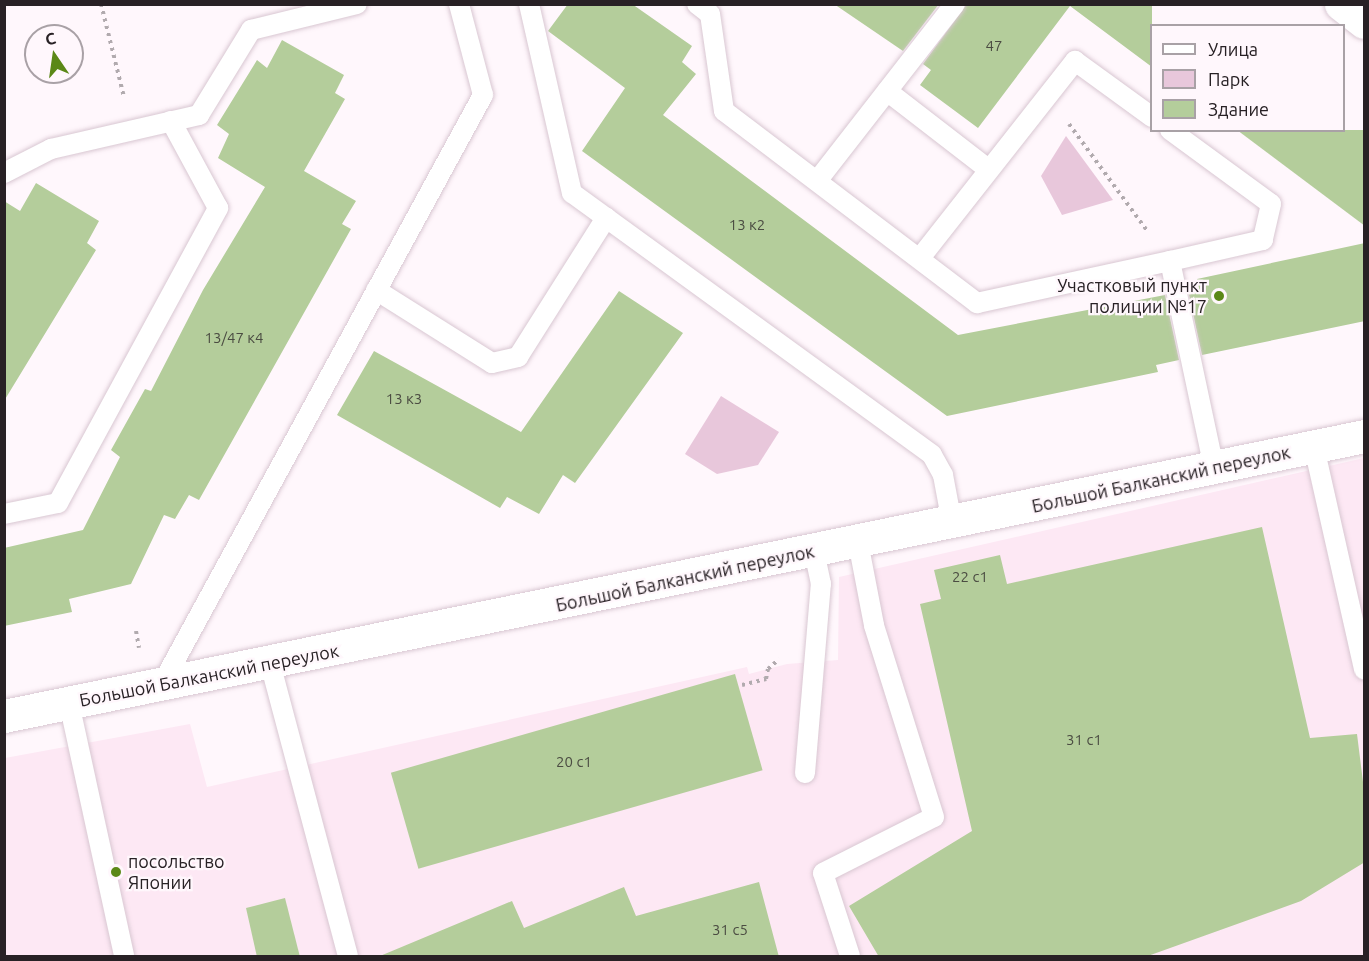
<!DOCTYPE html>
<meta charset="utf-8">
<style>
body{margin:0}
#map{position:relative;width:1369px;height:961px;overflow:hidden;background:#fff7fc;font-family:Ubuntu,sans-serif}
div>[style]{position:absolute}
.built>*{inset:0;background:#fde8f4}
.green>*{inset:0;background:#e8c7db}
.building>*{inset:0;background:#b4cd9b;transform-origin:0 0}
.path>*{height:4px;margin-top:-2px;transform-origin:0;background:repeating-linear-gradient(90deg,#b1aaae 0 3px,transparent 0 7.5px)}
.roads{filter:drop-shadow(0 0 2px #d9c7d2) drop-shadow(0 0 2px #d9c7d2)}
.service>*{height:20px;margin:-10px;padding:0 10px;transform-origin:10px;border-radius:10px;background:#fff}
.minor>*{height:33px;margin:-16.5px;padding:0 16.5px;transform-origin:16.5px;border-radius:16.5px;background:#fff}
.secondary>*{height:33px;margin:-16.5px;padding:0 16.5px;transform-origin:16.5px;border-radius:16.5px;background:#fff}
.dots>*{width:16px;height:16px;translate:-50% -50%;box-sizing:border-box;border:3px solid #fff7fc;border-radius:50%}
span{translate:-50% -50%;white-space:nowrap;text-align:center;line-height:1.15;-webkit-text-stroke:4.5px #fff7fc;paint-order:stroke}
.number-label{font-size:15px;color:#4b4c42}
.number-label span{-webkit-text-stroke-width:0}
.poi-label{font-size:18px;color:#282125}
.right{translate:-100% -50%;text-align:right}
.left{translate:0 -50%;text-align:left}
.street-label{font-size:18px;color:#282125}
.frame{position:absolute;inset:0;border:6px solid #282125;pointer-events:none}
.legend{position:absolute;left:1150px;top:24px;width:195px;height:108px;box-sizing:border-box;background:#fff7fc;border:2px solid #a9a1a6;margin:0;padding:8px 10px;list-style:none;font-size:18px;color:#282125}
.legend li{display:flex;align-items:center;gap:12px;height:30px}
.legend b{width:30px;border:2px solid #a9a1a6}
.north{position:absolute;left:24px;top:24px;width:60px;height:60px;box-sizing:border-box;background:#fff7fc;border:2px solid #a9a1a6;border-radius:50%;rotate:347deg;font-size:16px;font-weight:700;line-height:24px;text-align:center;color:#282125}
.north::after{content:'';display:block;margin:auto;width:21px;height:27px;background:#5b8817;clip-path:polygon(50% 0,100% 100%,50% 72%,0 100%)}
</style>
<div id="map">
<div class="built">
<div style="clip-path:polygon(1364px 458px,1364px 956px,5px 956px,5px 758px,190px 724px,207px 787px,747px 667px,749px 674px,787px 664px,838px 660px,839px 577px)"></div>
</div>
<div class="green">
<div style="clip-path:polygon(1066px 136px,1113px 200px,1062px 215px,1041px 176px)"></div>
<div style="clip-path:polygon(721px 396px,779px 432px,758px 465px,717px 474px,685px 454px)"></div>
</div>
<div class="building">
<div style="clip-path:polygon(568px 4px,632px 4px,692px 46px,682px 62px,696px 74px,663px 115px,958px 335px,1165px 295px,1179px 360px,1156px 365px,1158px 372px,947px 416px,582px 151px,625px 88px,548px 31px)"></div>
<div style="clip-path:polygon(834px 4px,939px 4px,903px 51px)"></div>
<div style="clip-path:polygon(967px 4px,1152px 4px,1152px 67px,1070px 6px,978px 128px,920px 85px,931px 70px,923px 64px)"></div>
<div style="clip-path:polygon(282px 40px,344px 75px,335px 93px,345px 99px,304px 171px,356px 201px,342px 224px,351px 229px,199px 500px,189px 495px,175px 519px,164px 515px,131px 584px,69px 599px,72px 612px,4px 626px,4px 548px,83px 530px,120px 457px,111px 450px,145px 389px,151px 391px,203px 290px,265px 187px,218px 158px,229px 134px,217px 125px,257px 60px,267px 68px)"></div>
<div style="clip-path:polygon(1237px 130px,1365px 130px,1365px 226px)"></div>
<div style="clip-path:polygon(36px 183px,99px 221px,87px 243px,96px 250px,4px 401px,4px 201px,20px 211px)"></div>
<div style="clip-path:polygon(1365px 243px,1365px 321px,1202px 355px,1188px 290px,1199px 288px,1197px 279px)"></div>
<div style="clip-path:polygon(619px 291px,683px 333px,575px 483px,563px 475px,539px 514px,507px 497px,500px 508px,337px 415px,374px 351px,521px 432px)"></div>
<div style="clip-path:polygon(1262px 527px,1310px 738px,1357px 734px,1365px 798px,1365px 862px,1301px 901px,1145px 957px,879px 957px,849px 906px,972px 831px,920px 604px,941px 599px,934px 570px,1000px 555px,1007px 584px)"></div>
<div style="left:735px;top:674px;width:100px;height:358px;rotate:74deg"></div>
<div style="clip-path:polygon(759px 882px,779px 957px,380px 956px,512px 901px,524px 928px,624px 887px,636px 916px)"></div>
<div style="clip-path:polygon(285px 898px,300px 957px,257px 957px,246px 908px)"></div>
</div>
<div class="path">
<div style="left:101px;top:4px;width:96px;rotate:76.1deg"></div>
<div style="left:1069px;top:124px;width:134px;rotate:53.8deg"></div>
<div style="left:136px;top:631px;width:17px;rotate:80deg"></div>
<div style="left:742px;top:685px;width:25px;rotate:-14deg"></div>
<div style="left:766px;top:679px;width:10px;rotate:-79deg"></div>
<div style="left:768px;top:669px;width:15px;rotate:-42deg"></div>
</div>
<div class="roads">
<div class="service">
<div style="left:529px;top:4px;width:194px;rotate:77.2deg"></div>
<div style="left:572px;top:193px;width:445px;rotate:36deg"></div>
<div style="left:932px;top:455px;width:23px;rotate:61deg"></div>
<div style="left:943px;top:475px;width:49px;rotate:79.4deg"></div>
<div style="left:697px;top:4px;width:16px;rotate:38deg"></div>
<div style="left:710px;top:14px;width:98px;rotate:81.8deg"></div>
<div style="left:724px;top:111px;width:318px;rotate:37.2deg"></div>
<div style="left:977px;top:303px;width:198px;rotate:-12.3deg"></div>
<div style="left:887px;top:91px;width:128px;rotate:37.7deg"></div>
<div style="left:1170px;top:130px;width:125px;rotate:36.2deg"></div>
<div style="left:1271px;top:204px;width:37px;rotate:103deg"></div>
<div style="left:1263px;top:240px;width:95px;rotate:167.3deg"></div>
<div style="left:1170px;top:261px;width:212px;rotate:78deg"></div>
<div style="left:4px;top:173px;width:53px;rotate:-27.1deg"></div>
<div style="left:51px;top:149px;width:152px;rotate:-12.9deg"></div>
<div style="left:199px;top:115px;width:100px;rotate:-58.5deg"></div>
<div style="left:251px;top:30px;width:109px;rotate:-13.8deg"></div>
<div style="left:817px;top:181px;width:224px;rotate:-52.1deg"></div>
<div style="left:920px;top:258px;width:251px;rotate:-51.8deg"></div>
<div style="left:1075px;top:61px;width:95px;rotate:36deg"></div>
<div style="left:376px;top:290px;width:137px;rotate:32.2deg"></div>
<div style="left:492px;top:363px;width:27px;rotate:-13deg"></div>
<div style="left:518px;top:357px;width:165px;rotate:-57.7deg"></div>
<div style="left:1314px;top:447px;width:228px;rotate:77.3deg"></div>
<div style="left:4px;top:514px;width:55px;rotate:-11.5deg"></div>
<div style="left:58px;top:503px;width:336px;rotate:-61.5deg"></div>
<div style="left:218px;top:208px;width:99px;rotate:-118.4deg"></div>
<div style="left:270px;top:663px;width:303px;rotate:75.1deg"></div>
<div style="left:162px;top:684px;width:671px;rotate:-61.41deg"></div>
<div style="left:483px;top:95px;width:94px;rotate:-104.8deg"></div>
<div style="left:69px;top:703px;width:259px;rotate:77.7deg"></div>
<div style="left:805px;top:773px;width:190px;rotate:-85.2deg"></div>
<div style="left:821px;top:584px;width:34px;rotate:-102deg"></div>
<div style="left:850px;top:956px;width:87px;rotate:-108deg"></div>
<div style="left:823px;top:873px;width:124px;rotate:-26.8deg"></div>
<div style="left:934px;top:817px;width:201px;rotate:-107.4deg"></div>
<div style="left:874px;top:625px;width:85px;rotate:-100.9deg"></div>
</div>
<div class="minor">
<div style="left:4px;top:716px;width:1389px;rotate:-11.63deg"></div>
</div>
<div class="secondary">
<div style="left:1341px;top:4px;width:29px;rotate:38deg"></div>
</div>
</div>
<div class="dots">
<div style="left:1219px;top:296px;background:#5b8817"></div>
<div style="left:116px;top:872px;background:#5b8817"></div>
</div>
<div class="number-label">
<span style="left:994px;top:46px">47</span>
<span style="left:747px;top:225px">13 к2</span>
<span style="left:234px;top:338px">13/47 к4</span>
<span style="left:404px;top:399px">13 к3</span>
<span style="left:970px;top:577px">22 с1</span>
<span style="left:1084px;top:740px">31 с1</span>
<span style="left:574px;top:762px">20 с1</span>
<span style="left:730px;top:930px">31 c5</span>
</div>
<div class="poi-label">
<span class="right" style="left:1207px;top:296px">Участковый пункт<br>полиции №17</span>
<span class="left" style="left:128px;top:872px">посольство<br>Японии</span>
</div>
<div class="street-label">
<span style="left:1161px;top:479px;rotate:-12deg">Большой Балканский переулок</span>
<span style="left:685px;top:578px;rotate:-12deg">Большой Балканский переулок</span>
<span style="left:209px;top:675px;rotate:-11deg">Большой Балканский переулок</span>
</div>
<div class="frame"></div>
<ul class="legend">
<li><b style="height:8px;background:#fff"></b>Улица</li>
<li><b style="height:16px;background:#e8c7db"></b>Парк</li>
<li><b style="height:16px;background:#b4cd9b"></b>Здание</li>
</ul>
<div class="north">С</div>
</div>
